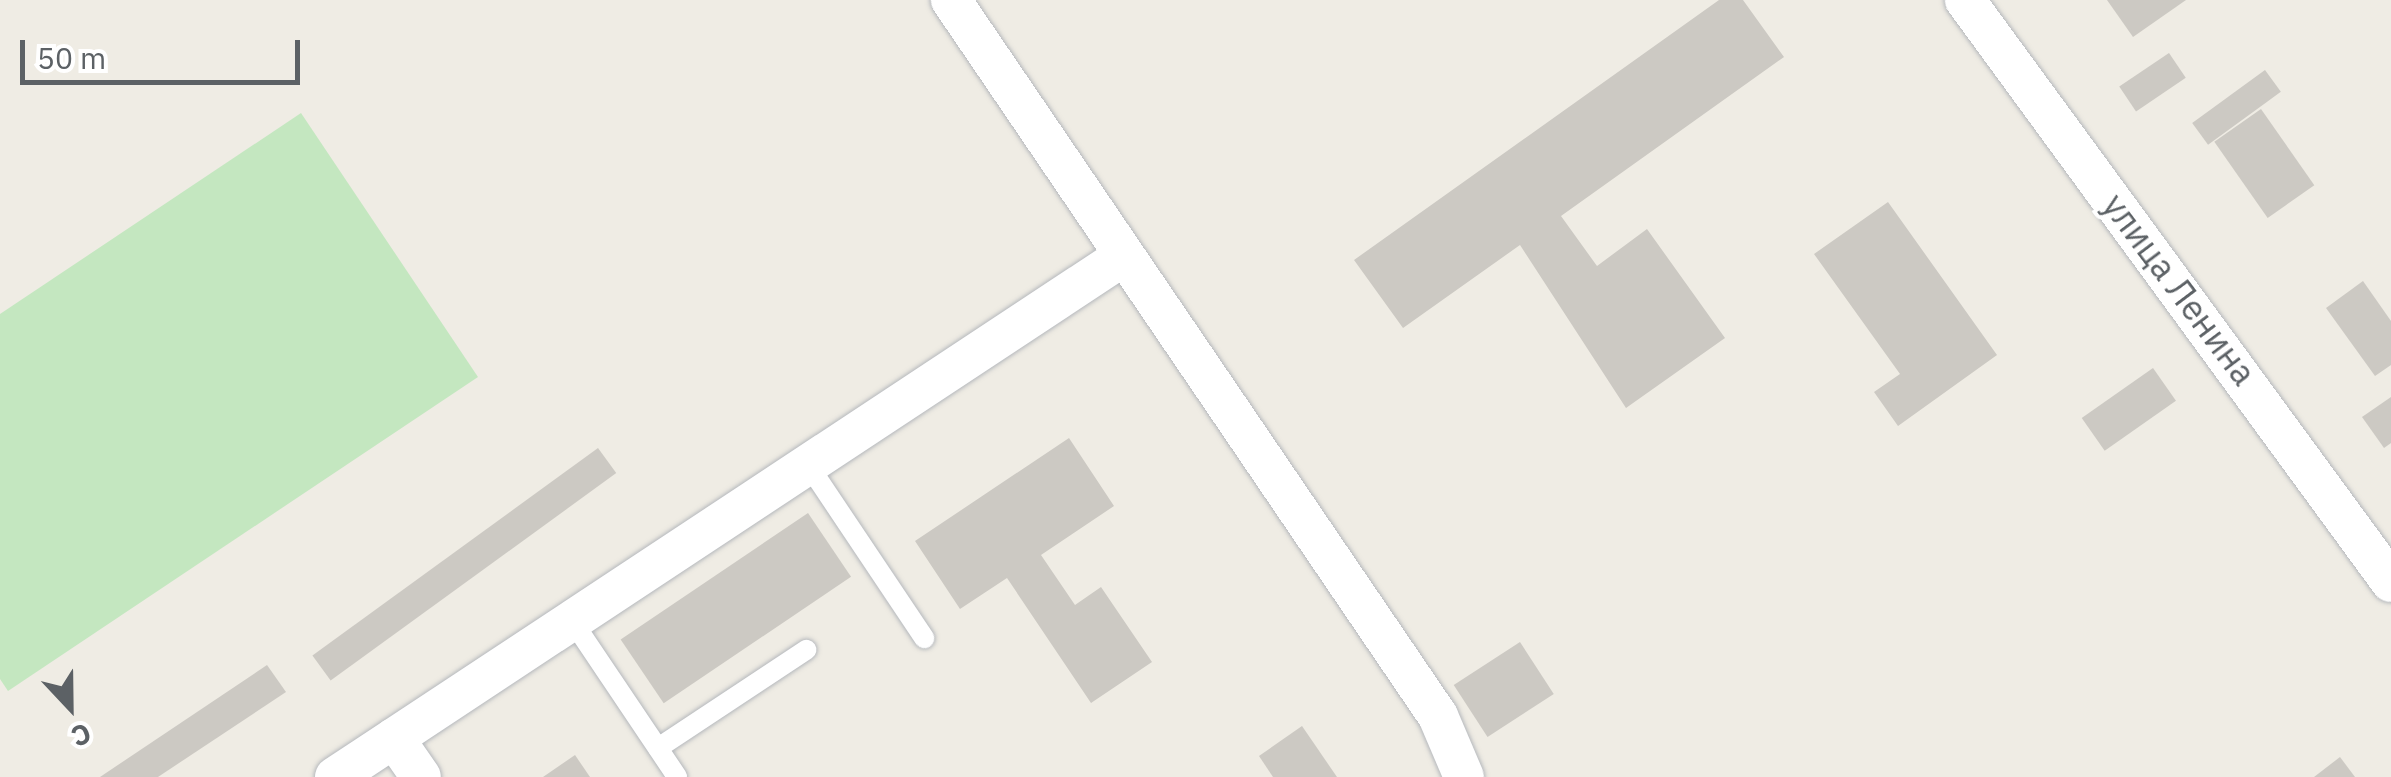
<!DOCTYPE html>
<meta charset="utf-8">
<style>
body{margin:0}
#map{position:relative;width:2391px;height:777px;overflow:hidden;background:#efece4;font-family:"IBM Plex Sans",sans-serif}
div>[style]{position:absolute}
.green>*{inset:0;background:#c4e7c0}
.building>*{inset:0;background:#ccc9c3;transform-origin:0 0}
.roads{filter:drop-shadow(0 0 2px #b5b8bc) drop-shadow(0 0 2px #b5b8bc)}
.lane>*{height:20px;margin:-10px;padding:0 10px;transform-origin:10px;border-radius:10px;background:#fff}
.street>*{height:40px;margin:-20px;padding:0 20px;transform-origin:20px;border-radius:20px;background:#fff}
span{translate:-50% -50%;white-space:nowrap;text-align:center;line-height:1.15;-webkit-text-stroke:8px #fff;paint-order:stroke}
.street-label{font-size:35px;color:#5c6165}
.north{position:absolute;left:20px;top:657px;width:100px;height:100px;-webkit-text-stroke:8px #fff;paint-order:stroke;rotate:158deg;font-size:28px;font-weight:700;line-height:40px;text-align:center;color:#5c6165}
.north::after{content:'';display:block;margin:auto;width:35px;height:45px;background:#5c6165;clip-path:polygon(50% 0,100% 100%,50% 72%,0 100%)}
.scale{position:absolute;left:20px;top:40px;width:280px;height:45px;box-sizing:border-box;border:5px solid #5c6165;border-top:0;padding-left:12px;font-size:30px;line-height:35px;white-space:nowrap;color:#5c6165;-webkit-text-stroke:8px #fff;paint-order:stroke}
</style>
<div id="map">
<div class="green">
<div style="clip-path:polygon(301px 113px,478px 377px,8px 691px,0 679px,0 314px)"></div>
</div>
<div class="building">
<div style="clip-path:polygon(1719px 0,1743px 0,1784px 57px,1561px 216px,1597px 266px,1647px 229px,1725px 338px,1626px 408px,1520px 245px,1403px 328px,1354px 260px)"></div>
<div style="clip-path:polygon(2107px 0,2186px 0,2133px 37px)"></div>
<div style="left:2169px;top:53px;width:30px;height:60px;rotate:56deg"></div>
<div style="left:2265px;top:70px;width:27px;height:90px;rotate:54deg"></div>
<div style="left:2261px;top:109px;width:93px;height:57px;rotate:55deg"></div>
<div style="clip-path:polygon(1888px 202px,1997px 355px,1898px 426px,1874px 392px,1900px 374px,1814px 254px)"></div>
<div style="clip-path:polygon(2363px 281px,2391px 321px,2391px 365px,2375px 376px,2326px 308px)"></div>
<div style="left:2153px;top:368px;width:40px;height:87px;rotate:55deg"></div>
<div style="clip-path:polygon(2391px 397px,2391px 443px,2384px 448px,2362px 417px)"></div>
<div style="clip-path:polygon(1069px 438px,1114px 506px,1041px 555px,1075px 605px,1101px 587px,1152px 662px,1091px 703px,1007px 578px,960px 609px,915px 541px)"></div>
<div style="left:598px;top:448px;width:31px;height:353px;rotate:54deg"></div>
<div style="left:808px;top:513px;width:77px;height:226px;rotate:56deg"></div>
<div style="left:1520px;top:642px;width:62px;height:79px;rotate:57deg"></div>
<div style="clip-path:polygon(267px 665px,286px 692px,158px 777px,100px 777px)"></div>
<div style="clip-path:polygon(1302px 726px,1337px 777px,1273px 777px,1259px 756px)"></div>
<div style="clip-path:polygon(575px 755px,590px 777px,543px 777px)"></div>
<div style="clip-path:polygon(2340px 757px,2355px 777px,2314px 777px)"></div>
</div>
<div class="roads">
<div class="lane">
<div style="left:807px;top:463px;width:211px;rotate:56.2deg"></div>
<div style="left:571px;top:619px;width:190px;rotate:56.1deg"></div>
<div style="left:658px;top:748px;width:178px;rotate:-33.5deg"></div>
</div>
<div class="street">
<div style="left:951px;top:0;width:866px;rotate:55.78deg"></div>
<div style="left:1438px;top:716px;width:66px;rotate:66.9deg"></div>
<div style="left:1965px;top:0;width:721px;rotate:53.8deg"></div>
<div style="left:394px;top:738px;width:47px;rotate:55.3deg"></div>
<div style="left:335px;top:777px;width:940px;rotate:-33.45deg"></div>
</div>
</div>
<div class="street-label">
<span style="left:2180px;top:289px;rotate:53deg">улица Ленина</span>
</div>
<div class="north">С</div>
<div class="scale">50 m</div>
</div>
